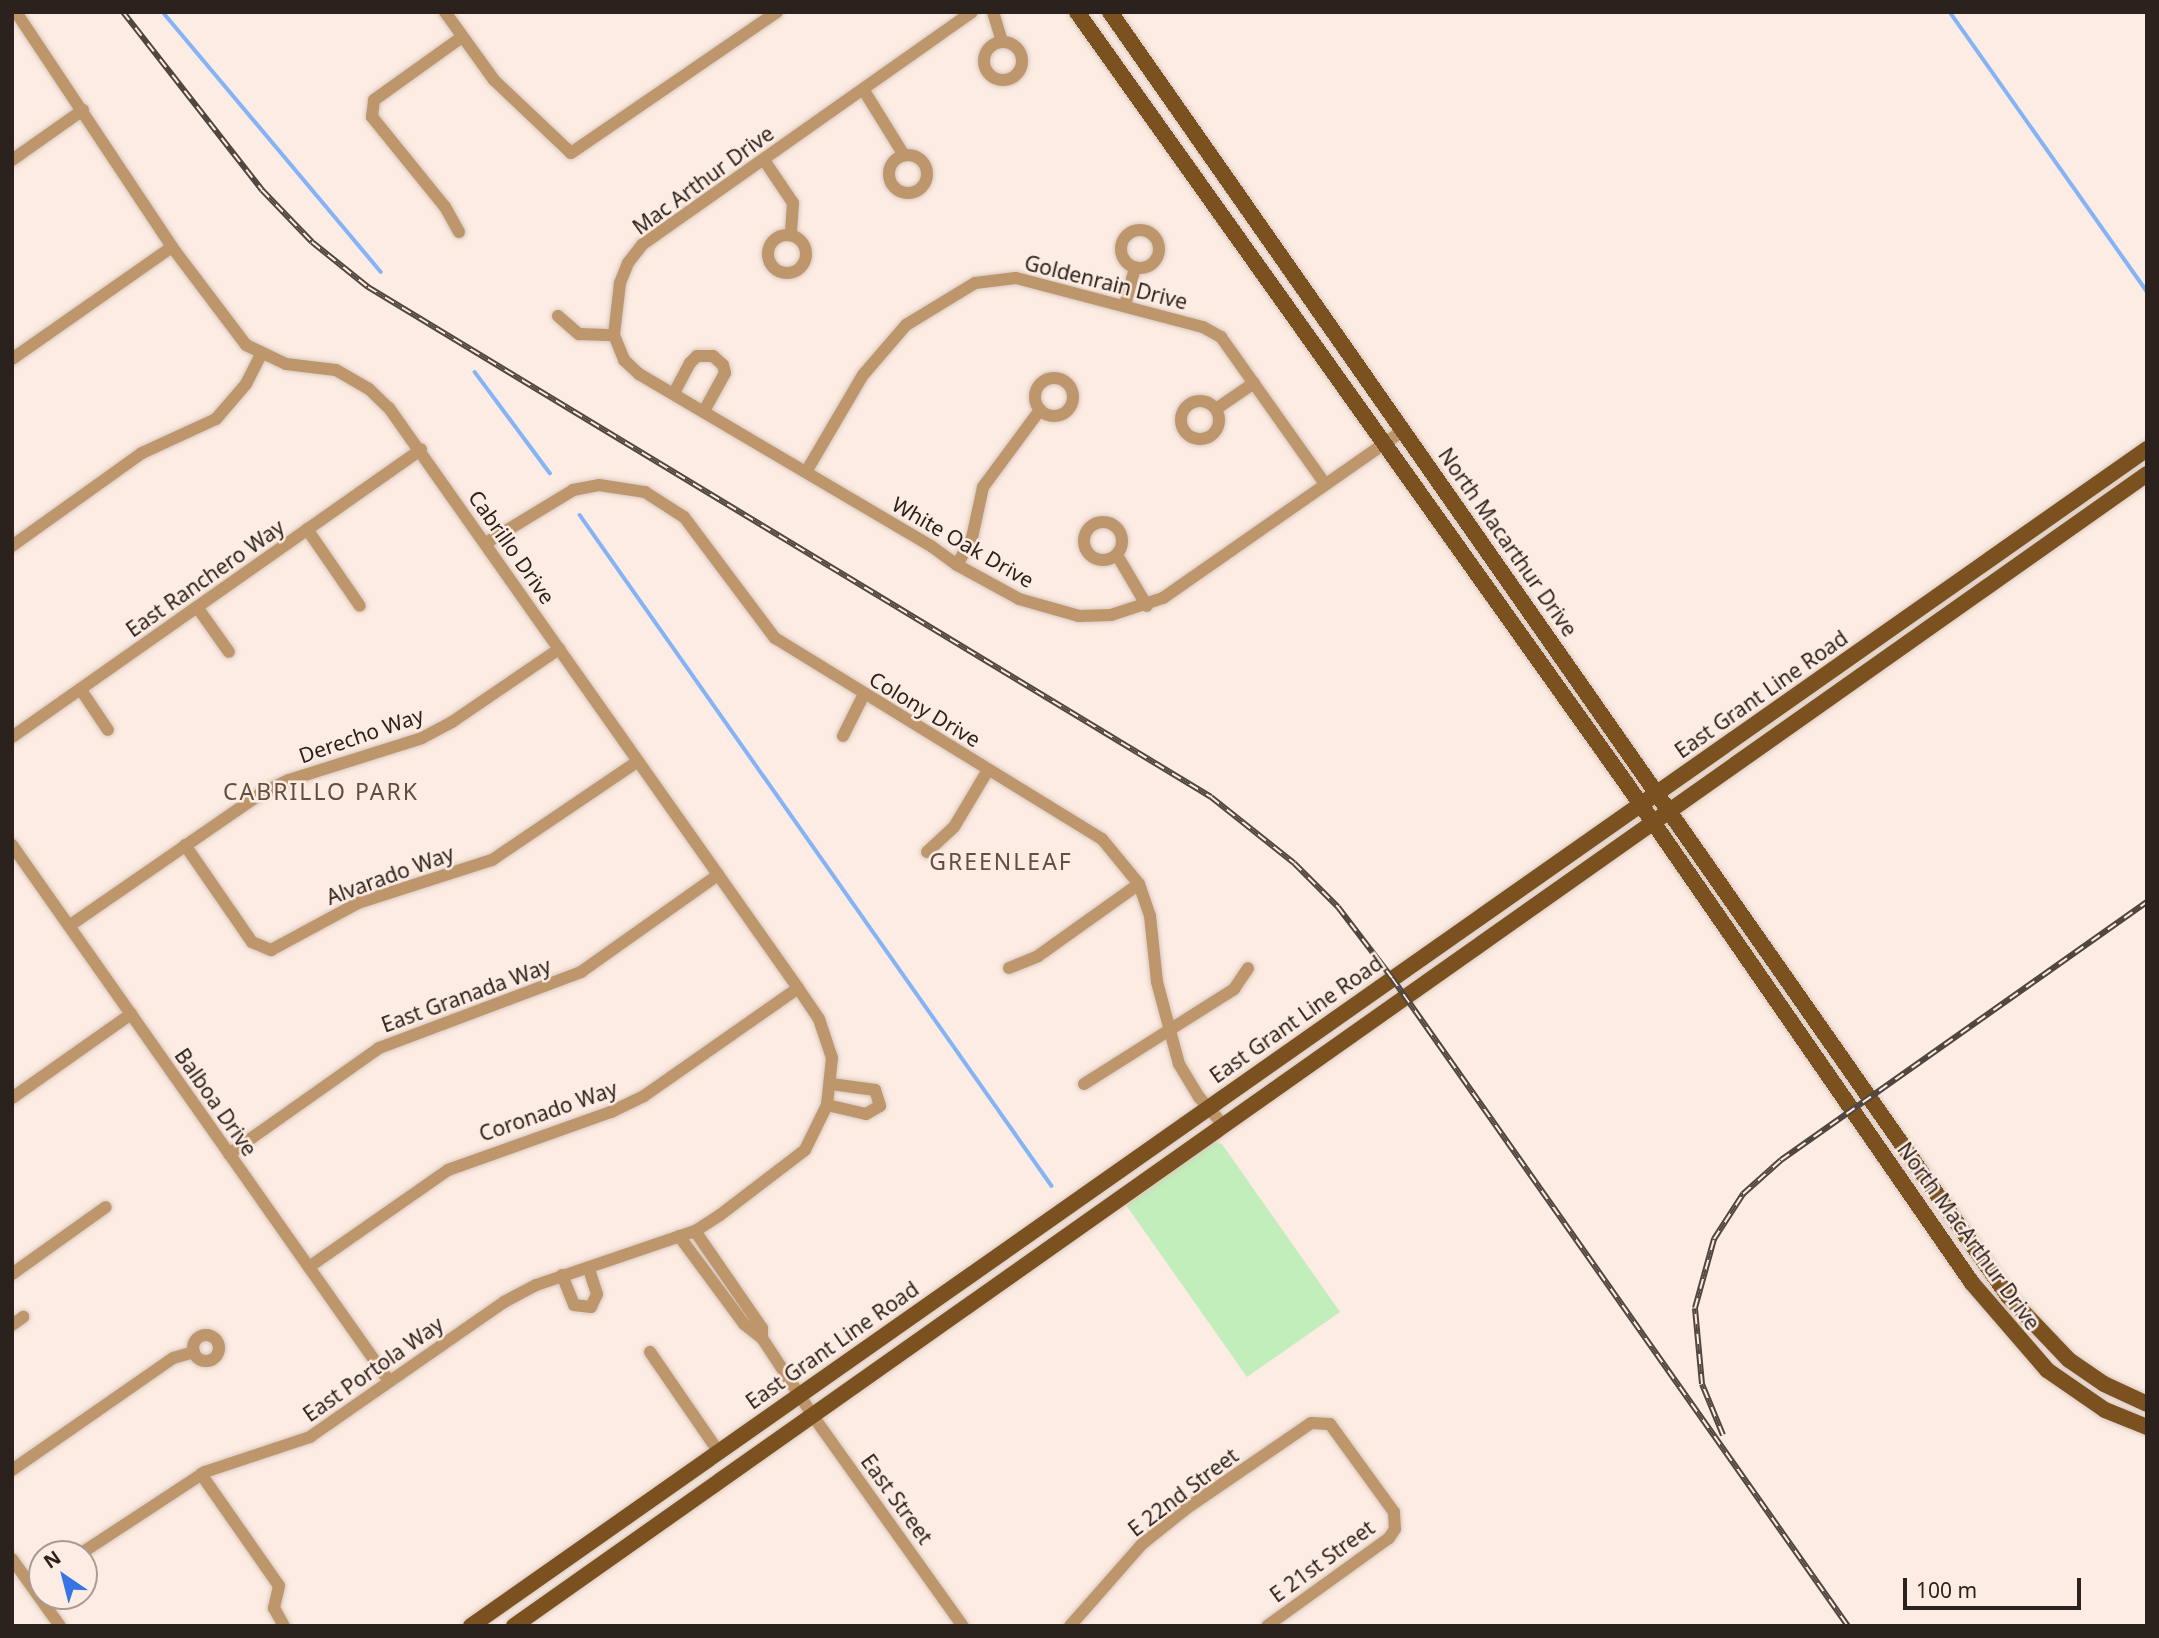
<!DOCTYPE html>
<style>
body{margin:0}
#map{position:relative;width:2159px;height:1638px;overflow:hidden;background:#fdece3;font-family:"Noto Sans",sans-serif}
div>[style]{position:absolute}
.green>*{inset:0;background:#c1eeba}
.stream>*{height:3.5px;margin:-1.75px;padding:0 1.75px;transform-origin:1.75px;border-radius:1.75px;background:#84b4f6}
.roads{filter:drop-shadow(0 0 2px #d7c8bf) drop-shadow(0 0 2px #d7c8bf)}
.minor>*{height:12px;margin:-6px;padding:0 6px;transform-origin:6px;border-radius:6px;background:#be966b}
.minor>.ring{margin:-6px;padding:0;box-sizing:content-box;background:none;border:12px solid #be966b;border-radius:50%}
.major>*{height:16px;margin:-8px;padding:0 8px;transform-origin:8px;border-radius:8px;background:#7b521f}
.rail>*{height:6px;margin-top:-3px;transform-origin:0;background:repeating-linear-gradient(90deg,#fdece3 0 10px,#514640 0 20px);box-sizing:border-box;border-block:2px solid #514640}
span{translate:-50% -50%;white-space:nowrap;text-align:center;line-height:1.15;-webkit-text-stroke:5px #fdece3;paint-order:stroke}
.street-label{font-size:21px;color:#2c221d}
.neighbourhood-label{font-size:23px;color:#644d41;letter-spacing:2px}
.frame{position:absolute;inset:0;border:14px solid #2c221d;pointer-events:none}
.north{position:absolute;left:28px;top:1540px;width:70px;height:70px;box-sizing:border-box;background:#fdece3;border:2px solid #a99b94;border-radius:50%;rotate:325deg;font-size:19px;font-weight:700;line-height:28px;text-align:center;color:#2c221d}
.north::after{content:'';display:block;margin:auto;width:24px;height:32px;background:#3775e4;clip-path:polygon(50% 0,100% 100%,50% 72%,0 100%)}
.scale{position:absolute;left:1903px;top:1578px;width:178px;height:32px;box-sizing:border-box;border:4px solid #2c221d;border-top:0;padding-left:9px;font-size:21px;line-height:24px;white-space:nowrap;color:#2c221d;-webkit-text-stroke:5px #fdece3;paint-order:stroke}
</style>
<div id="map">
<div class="green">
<div style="clip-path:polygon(1215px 1142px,1222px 1144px,1340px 1312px,1247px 1377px,1126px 1205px)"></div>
</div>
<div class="stream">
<div style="left:163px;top:12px;width:339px;rotate:50deg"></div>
<div style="left:1950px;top:12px;width:342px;rotate:54.8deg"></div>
<div style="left:475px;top:372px;width:126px;rotate:53.4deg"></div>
<div style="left:580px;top:515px;width:820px;rotate:54.88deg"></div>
</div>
<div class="roads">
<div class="minor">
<div style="left:16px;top:12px;width:282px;rotate:56.4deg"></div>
<div style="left:172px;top:247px;width:123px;rotate:52.9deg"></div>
<div style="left:246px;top:345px;width:44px;rotate:25.4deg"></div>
<div style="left:286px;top:364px;width:50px;rotate:6.8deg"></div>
<div style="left:336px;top:370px;width:38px;rotate:30deg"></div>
<div style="left:369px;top:389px;width:28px;rotate:44deg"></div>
<div style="left:389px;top:408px;width:710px;rotate:54.81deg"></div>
<div style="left:798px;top:988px;width:37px;rotate:56deg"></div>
<div style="left:819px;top:1019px;width:41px;rotate:71.6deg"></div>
<div style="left:832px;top:1058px;width:47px;rotate:96.1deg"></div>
<div style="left:827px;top:1105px;width:50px;rotate:116.1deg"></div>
<div style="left:805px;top:1150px;width:107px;rotate:142.6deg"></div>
<div style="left:720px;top:1215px;width:30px;rotate:147deg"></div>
<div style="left:695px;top:1231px;width:168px;rotate:161.2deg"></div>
<div style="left:536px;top:1285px;width:36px;rotate:152deg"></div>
<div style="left:504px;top:1302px;width:236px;rotate:145.2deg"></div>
<div style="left:310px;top:1437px;width:111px;rotate:161.6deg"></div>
<div style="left:205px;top:1472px;width:149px;rotate:146.7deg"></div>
<div style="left:445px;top:12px;width:84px;rotate:54.2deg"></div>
<div style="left:494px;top:80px;width:106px;rotate:43.5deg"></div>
<div style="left:571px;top:153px;width:250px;rotate:-34.4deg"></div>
<div style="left:972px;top:12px;width:404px;rotate:144.8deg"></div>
<div style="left:642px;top:245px;width:23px;rotate:128deg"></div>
<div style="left:628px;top:263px;width:22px;rotate:112deg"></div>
<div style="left:620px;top:283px;width:52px;rotate:96.6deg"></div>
<div style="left:614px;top:335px;width:27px;rotate:68deg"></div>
<div style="left:624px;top:360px;width:21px;rotate:43deg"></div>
<div style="left:639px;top:374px;width:339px;rotate:30.5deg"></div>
<div style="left:931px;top:546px;width:32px;rotate:36deg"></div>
<div style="left:957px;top:565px;width:71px;rotate:28.7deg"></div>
<div style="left:1019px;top:599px;width:62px;rotate:15.8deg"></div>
<div style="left:1079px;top:616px;width:32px;rotate:-2deg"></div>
<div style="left:1111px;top:615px;width:55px;rotate:-18.1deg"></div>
<div style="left:1163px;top:598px;width:294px;rotate:-34.9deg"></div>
<div style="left:993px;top:12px;width:31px;rotate:73deg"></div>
<div class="ring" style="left:984px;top:42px;width:26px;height:26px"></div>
<div style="left:863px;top:89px;width:78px;rotate:58.2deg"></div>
<div class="ring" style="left:889px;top:155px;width:26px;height:26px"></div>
<div style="left:12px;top:160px;width:87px;rotate:-35.2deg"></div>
<div style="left:764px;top:160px;width:52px;rotate:56deg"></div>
<div style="left:793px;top:203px;width:32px;rotate:94deg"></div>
<div class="ring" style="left:1121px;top:230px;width:26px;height:26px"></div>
<div style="left:459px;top:232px;width:29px;rotate:-119deg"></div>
<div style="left:445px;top:207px;width:116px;rotate:-129deg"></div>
<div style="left:372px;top:117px;width:17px;rotate:-83deg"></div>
<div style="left:374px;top:100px;width:108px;rotate:-35.6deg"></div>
<div class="ring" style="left:768px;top:235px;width:26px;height:26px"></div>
<div style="left:1125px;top:305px;width:39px;rotate:-75deg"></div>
<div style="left:558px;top:316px;width:28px;rotate:41deg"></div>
<div style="left:579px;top:334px;width:35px;rotate:2deg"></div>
<div style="left:12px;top:359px;width:195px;rotate:-35deg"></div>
<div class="ring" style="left:1035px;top:378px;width:26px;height:26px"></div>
<div style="left:674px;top:393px;width:34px;rotate:-62deg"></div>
<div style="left:690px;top:363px;width:10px;rotate:-45deg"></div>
<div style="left:697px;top:356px;width:16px"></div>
<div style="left:713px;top:356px;width:13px;rotate:42deg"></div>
<div style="left:723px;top:365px;width:8px;rotate:76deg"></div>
<div style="left:725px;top:373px;width:43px;rotate:118.9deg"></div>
<div class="ring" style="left:1181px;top:401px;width:26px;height:26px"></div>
<div style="left:1216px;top:409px;width:46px;rotate:-34.4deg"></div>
<div style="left:806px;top:472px;width:113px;rotate:-59.6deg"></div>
<div style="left:863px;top:375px;width:66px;rotate:-49.3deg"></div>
<div style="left:906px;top:325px;width:81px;rotate:-31.3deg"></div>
<div style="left:975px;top:283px;width:41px;rotate:-7deg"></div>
<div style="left:1016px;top:278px;width:193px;rotate:14.7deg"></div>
<div style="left:1203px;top:327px;width:21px;rotate:29deg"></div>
<div style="left:1221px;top:337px;width:180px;rotate:54.7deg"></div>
<div class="ring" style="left:1084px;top:522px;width:26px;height:26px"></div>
<div style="left:307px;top:529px;width:93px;rotate:55.5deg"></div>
<div style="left:486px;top:543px;width:102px;rotate:-31.3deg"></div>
<div style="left:573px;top:490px;width:26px;rotate:-11deg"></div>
<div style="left:599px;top:485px;width:47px;rotate:8.7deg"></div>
<div style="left:645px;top:492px;width:46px;rotate:32.7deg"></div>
<div style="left:684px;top:517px;width:151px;rotate:53.1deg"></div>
<div style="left:775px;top:638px;width:384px;rotate:31.6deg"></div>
<div style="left:1102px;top:839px;width:58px;rotate:50.6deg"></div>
<div style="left:1139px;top:884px;width:34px;rotate:71deg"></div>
<div style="left:1150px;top:916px;width:66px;rotate:83.9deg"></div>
<div style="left:1157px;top:982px;width:85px;rotate:75deg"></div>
<div style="left:1179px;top:1064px;width:39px;rotate:59deg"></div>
<div style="left:1199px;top:1097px;width:37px;rotate:49deg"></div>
<div style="left:12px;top:546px;width:160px;rotate:-35.6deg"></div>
<div style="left:142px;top:453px;width:81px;rotate:-24.7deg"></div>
<div style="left:216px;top:419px;width:46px;rotate:-49.4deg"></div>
<div style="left:246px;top:384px;width:33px;rotate:-63deg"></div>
<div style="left:1117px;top:555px;width:59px;rotate:59.5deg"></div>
<div style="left:957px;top:565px;width:31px;rotate:-61deg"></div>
<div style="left:972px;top:538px;width:52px;rotate:-77.8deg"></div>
<div style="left:983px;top:487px;width:96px;rotate:-53.5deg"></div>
<div style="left:197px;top:607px;width:55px;rotate:54.6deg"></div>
<div style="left:81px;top:690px;width:48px;rotate:56deg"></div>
<div style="left:843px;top:736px;width:47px;rotate:-63.4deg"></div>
<div style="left:12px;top:737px;width:500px;rotate:-35.1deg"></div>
<div style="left:12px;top:845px;width:655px;rotate:54.88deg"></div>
<div style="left:185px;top:845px;width:118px;rotate:55.4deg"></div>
<div style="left:252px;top:942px;width:21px;rotate:23deg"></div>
<div style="left:271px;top:950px;width:99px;rotate:-28.4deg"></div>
<div style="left:358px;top:903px;width:141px;rotate:-17.8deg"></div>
<div style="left:492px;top:860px;width:176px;rotate:-34.1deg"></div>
<div style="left:927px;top:852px;width:37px;rotate:-43deg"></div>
<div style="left:954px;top:827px;width:66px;rotate:-59.2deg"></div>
<div style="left:69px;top:926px;width:232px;rotate:-34.6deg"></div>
<div style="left:260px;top:794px;width:32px;rotate:-26deg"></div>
<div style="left:289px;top:780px;width:139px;rotate:-17.5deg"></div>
<div style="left:422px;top:738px;width:34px;rotate:-28deg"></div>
<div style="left:452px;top:722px;width:130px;rotate:-34.3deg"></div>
<div style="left:1009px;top:968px;width:31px;rotate:-22deg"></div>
<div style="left:1038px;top:956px;width:124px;rotate:-35.5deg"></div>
<div style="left:1084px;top:1084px;width:178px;rotate:-32.3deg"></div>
<div style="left:1234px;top:989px;width:25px;rotate:-56deg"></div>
<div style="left:12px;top:1098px;width:146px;rotate:-35.2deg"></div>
<div style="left:827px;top:1105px;width:40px;rotate:13deg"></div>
<div style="left:866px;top:1114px;width:16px;rotate:-30deg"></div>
<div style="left:880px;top:1106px;width:17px;rotate:-107deg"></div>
<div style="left:875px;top:1090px;width:44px;rotate:-172.2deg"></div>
<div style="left:229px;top:1154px;width:184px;rotate:-35.2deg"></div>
<div style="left:379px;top:1048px;width:216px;rotate:-20.6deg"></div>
<div style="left:581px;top:972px;width:168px;rotate:-35.3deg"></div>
<div style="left:695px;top:1231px;width:118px;rotate:55.4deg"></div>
<div style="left:762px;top:1328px;width:10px;rotate:90deg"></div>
<div style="left:762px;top:1338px;width:93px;rotate:56.8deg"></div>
<div style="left:813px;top:1416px;width:258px;rotate:54.5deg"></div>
<div style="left:679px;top:1236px;width:109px;rotate:53.5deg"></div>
<div style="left:744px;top:1324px;width:23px;rotate:38deg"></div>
<div style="left:309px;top:1267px;width:169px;rotate:-34.9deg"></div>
<div style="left:448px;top:1170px;width:173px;rotate:-19.6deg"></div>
<div style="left:611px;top:1112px;width:37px;rotate:-26deg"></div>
<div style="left:644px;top:1096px;width:188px;rotate:-35deg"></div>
<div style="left:12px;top:1274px;width:115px;rotate:-35.5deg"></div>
<div style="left:562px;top:1275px;width:32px;rotate:68deg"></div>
<div style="left:574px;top:1305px;width:17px;rotate:7deg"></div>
<div style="left:591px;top:1307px;width:14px;rotate:-65deg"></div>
<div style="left:597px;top:1294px;width:28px;rotate:-108deg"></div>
<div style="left:12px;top:1325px;width:14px;rotate:-36deg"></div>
<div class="ring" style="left:193px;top:1335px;width:14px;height:14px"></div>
<div style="left:650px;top:1352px;width:120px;rotate:55.5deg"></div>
<div style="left:12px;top:1470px;width:196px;rotate:-34.8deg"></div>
<div style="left:173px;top:1358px;width:22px;rotate:-16deg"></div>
<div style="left:201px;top:1474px;width:136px;rotate:55.1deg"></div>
<div style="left:279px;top:1586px;width:23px;rotate:103deg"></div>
<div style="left:274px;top:1608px;width:21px;rotate:61deg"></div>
<div style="left:12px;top:1559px;width:82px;rotate:54.4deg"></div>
<div style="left:1070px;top:1626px;width:109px;rotate:-48.7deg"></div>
<div style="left:1142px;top:1544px;width:58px;rotate:-38.7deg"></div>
<div style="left:1187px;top:1508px;width:150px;rotate:-34.4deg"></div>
<div style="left:1311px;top:1423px;width:19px;rotate:3deg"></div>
<div style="left:1330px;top:1424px;width:109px;rotate:54deg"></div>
<div style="left:1394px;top:1512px;width:17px;rotate:87deg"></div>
<div style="left:1395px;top:1529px;width:11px;rotate:124deg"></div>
<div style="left:1389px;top:1538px;width:150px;rotate:144.2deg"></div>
</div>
<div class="major">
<div style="left:1077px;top:12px;width:950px;rotate:54.55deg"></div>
<div style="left:1628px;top:786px;width:604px;rotate:55.31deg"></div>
<div style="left:1972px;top:1283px;width:115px;rotate:49.2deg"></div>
<div style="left:2047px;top:1370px;width:70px;rotate:34.6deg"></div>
<div style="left:2105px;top:1410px;width:45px;rotate:22deg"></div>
<div style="left:1110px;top:12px;width:1567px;rotate:55.03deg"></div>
<div style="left:2008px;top:1296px;width:88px;rotate:46.4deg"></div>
<div style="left:2069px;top:1360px;width:42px;rotate:34.4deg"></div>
<div style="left:2104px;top:1384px;width:47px;rotate:24.9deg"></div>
<div style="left:471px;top:1626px;width:2048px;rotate:-35.08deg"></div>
<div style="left:514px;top:1626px;width:1998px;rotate:-35.2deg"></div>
</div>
</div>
<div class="rail">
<div style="left:123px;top:12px;width:226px;rotate:52deg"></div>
<div style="left:262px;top:190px;width:72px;rotate:46.1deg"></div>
<div style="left:312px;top:242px;width:72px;rotate:38.8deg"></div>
<div style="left:368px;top:287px;width:985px;rotate:31.17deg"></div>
<div style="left:1211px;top:797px;width:106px;rotate:38.5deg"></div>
<div style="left:1294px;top:863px;width:62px;rotate:45deg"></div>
<div style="left:1338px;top:907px;width:89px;rotate:52.7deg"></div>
<div style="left:1392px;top:978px;width:792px;rotate:54.87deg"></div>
<div style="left:1723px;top:1435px;width:55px;rotate:-112.4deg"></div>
<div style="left:1702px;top:1384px;width:76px;rotate:-95.3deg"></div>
<div style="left:1695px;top:1308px;width:72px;rotate:-74.6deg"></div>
<div style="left:1714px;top:1239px;width:54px;rotate:-57.2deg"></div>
<div style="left:1743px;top:1194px;width:51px;rotate:-41.8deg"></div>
<div style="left:1781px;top:1160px;width:448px;rotate:-35.2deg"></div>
</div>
<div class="street-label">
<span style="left:703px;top:180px;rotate:-36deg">Mac Arthur Drive</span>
<span style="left:1106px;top:282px;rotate:14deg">Goldenrain Drive</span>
<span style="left:963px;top:542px;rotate:30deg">White Oak Drive</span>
<span style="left:1508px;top:542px;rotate:55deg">North Macarthur Drive</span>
<span style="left:512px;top:547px;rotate:55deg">Cabrillo Drive</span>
<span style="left:205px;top:578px;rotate:-35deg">East Ranchero Way</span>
<span style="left:1761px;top:694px;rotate:-35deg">East Grant Line Road</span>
<span style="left:925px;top:709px;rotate:31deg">Colony Drive</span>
<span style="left:361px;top:735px;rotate:-19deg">Derecho Way</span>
<span style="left:390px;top:875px;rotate:-20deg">Alvarado Way</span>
<span style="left:466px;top:995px;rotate:-20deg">East Granada Way</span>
<span style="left:1296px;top:1019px;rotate:-35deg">East Grant Line Road</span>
<span style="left:216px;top:1102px;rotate:55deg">Balboa Drive</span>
<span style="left:548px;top:1111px;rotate:-19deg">Coronado Way</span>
<span style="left:1969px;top:1236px;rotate:54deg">North MacArthur Drive</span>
<span style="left:832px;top:1345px;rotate:-35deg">East Grant Line Road</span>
<span style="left:373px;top:1369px;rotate:-35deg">East Portola Way</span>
<span style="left:1183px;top:1492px;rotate:-37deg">E 22nd Street</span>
<span style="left:897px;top:1499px;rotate:54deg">East Street</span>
<span style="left:1322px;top:1561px;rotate:-36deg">E 21st Street</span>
</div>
<div class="neighbourhood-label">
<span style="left:321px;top:791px">CABRILLO PARK</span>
<span style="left:1001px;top:861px">GREENLEAF</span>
</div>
<div class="frame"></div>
<div class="north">N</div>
<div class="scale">100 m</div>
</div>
